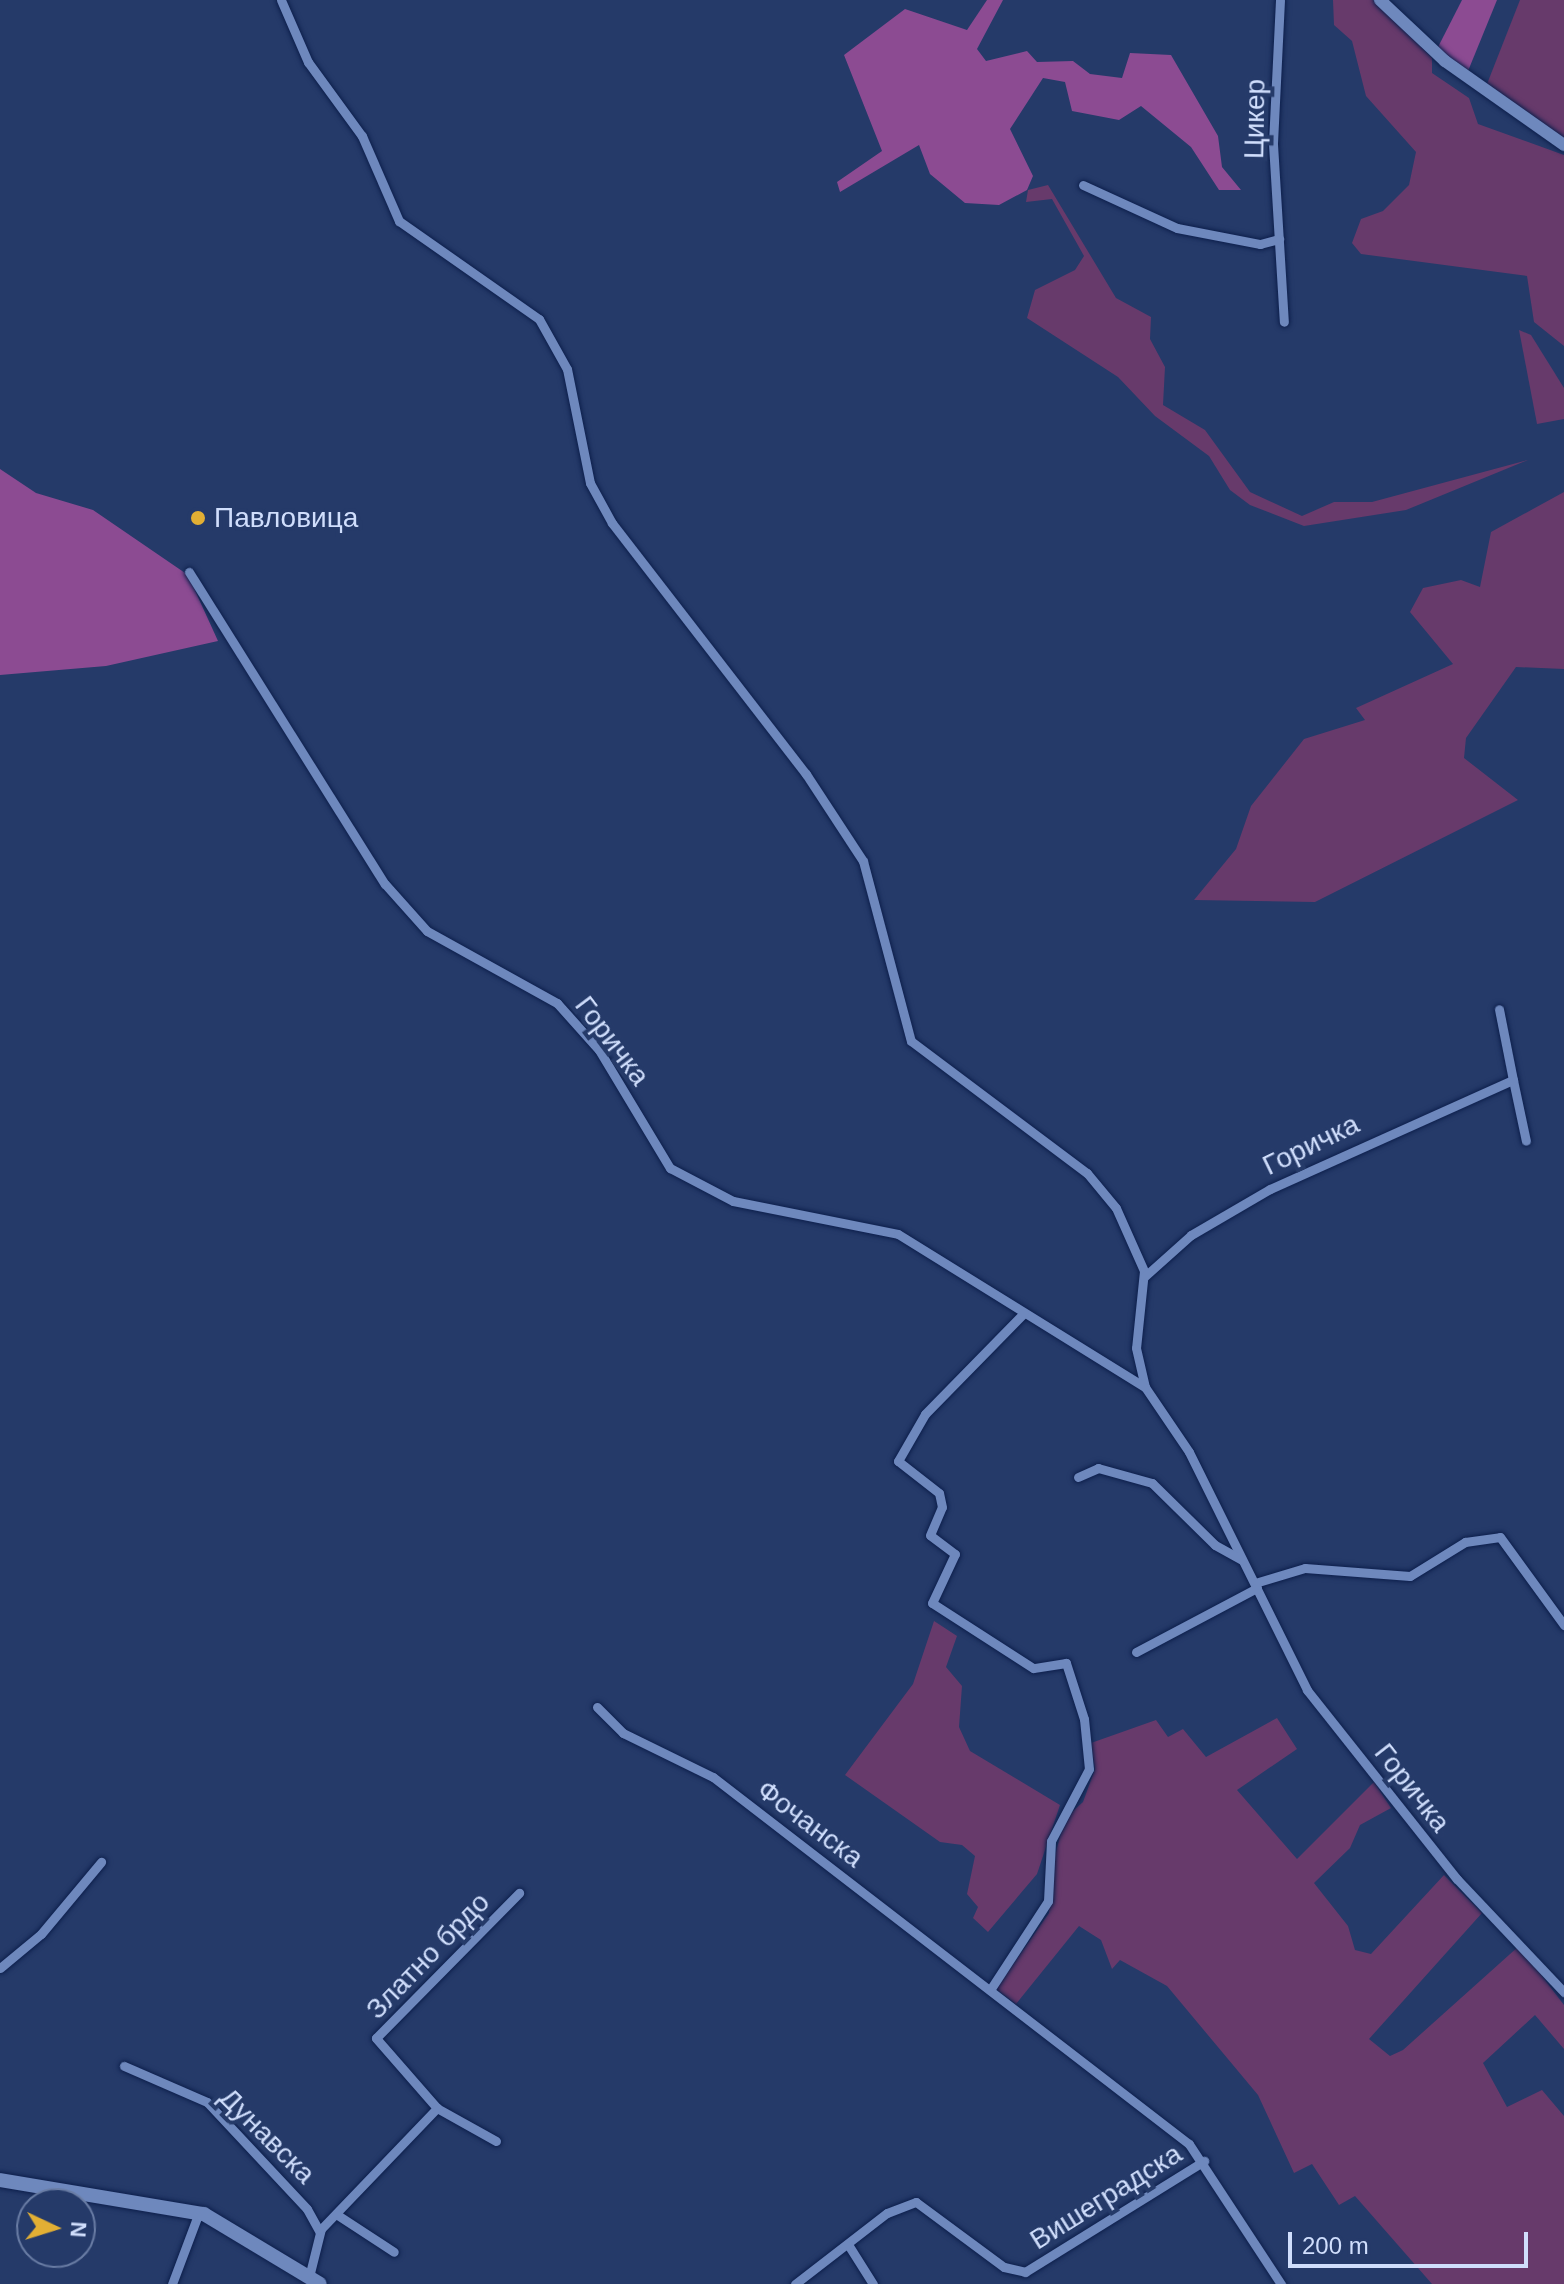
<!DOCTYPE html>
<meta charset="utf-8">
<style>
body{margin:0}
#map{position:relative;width:1564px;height:2284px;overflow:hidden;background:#253a69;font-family:Arial,sans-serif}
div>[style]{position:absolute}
.green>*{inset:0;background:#673a6b}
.forest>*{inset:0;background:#8c4b92}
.roads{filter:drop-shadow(0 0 2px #0d1f4c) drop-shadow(0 0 2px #0d1f4c)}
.minor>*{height:9px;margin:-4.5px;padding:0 4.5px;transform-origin:4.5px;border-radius:4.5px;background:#6e88bd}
.tertiary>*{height:12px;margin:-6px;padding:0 6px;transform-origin:6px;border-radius:6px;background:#6e88bd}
.secondary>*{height:14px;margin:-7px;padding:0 7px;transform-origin:7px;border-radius:7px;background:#6e88bd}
.dots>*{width:22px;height:22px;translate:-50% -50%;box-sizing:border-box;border:4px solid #253a69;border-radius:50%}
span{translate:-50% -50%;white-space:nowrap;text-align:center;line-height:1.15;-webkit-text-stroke:8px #253a69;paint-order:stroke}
.street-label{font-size:28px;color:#d0defc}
.poi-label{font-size:28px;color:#d0defc}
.left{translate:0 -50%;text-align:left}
.north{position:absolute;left:16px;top:2188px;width:80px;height:80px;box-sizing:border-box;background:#253a69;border:2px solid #697ca4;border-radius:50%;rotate:94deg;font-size:22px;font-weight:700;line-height:32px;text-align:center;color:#d0defc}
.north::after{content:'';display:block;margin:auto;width:28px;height:36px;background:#e2af34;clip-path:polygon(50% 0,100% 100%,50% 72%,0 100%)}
.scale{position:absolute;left:1288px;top:2232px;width:240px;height:36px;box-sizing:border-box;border:4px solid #d0defc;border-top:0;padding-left:10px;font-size:24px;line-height:28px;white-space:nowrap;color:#d0defc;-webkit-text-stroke:6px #253a69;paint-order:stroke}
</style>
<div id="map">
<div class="green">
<div style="clip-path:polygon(1333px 0,1373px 0,1432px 58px,1432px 73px,1469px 98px,1478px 124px,1564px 155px,1564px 346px,1534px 322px,1527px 276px,1361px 254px,1352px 243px,1361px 219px,1383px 211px,1409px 185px,1416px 152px,1366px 96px,1352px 41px,1334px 25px)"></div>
<div style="clip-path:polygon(1520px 0,1564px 0,1564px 142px,1487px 84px)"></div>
<div style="clip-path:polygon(1048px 185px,1116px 298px,1151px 317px,1150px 339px,1165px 367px,1163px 405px,1205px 430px,1250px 492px,1302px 516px,1334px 502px,1372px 502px,1528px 460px,1406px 510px,1304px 526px,1250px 505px,1230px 490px,1209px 456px,1155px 416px,1118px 377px,1027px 318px,1035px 290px,1075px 270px,1084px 256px,1052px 199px,1026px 202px,1028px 190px)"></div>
<div style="clip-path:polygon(1519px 330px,1531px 335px,1564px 388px,1564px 419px,1537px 424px)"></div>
<div style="clip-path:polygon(1564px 492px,1564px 669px,1516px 667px,1466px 738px,1464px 758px,1518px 800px,1315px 902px,1194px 900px,1236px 849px,1251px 806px,1304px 739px,1365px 720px,1356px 708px,1453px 664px,1410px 612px,1423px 588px,1461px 580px,1480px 587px,1491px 532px)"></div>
<div style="clip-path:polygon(934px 1621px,957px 1636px,946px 1667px,962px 1686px,959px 1727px,970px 1751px,1060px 1805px,1037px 1874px,988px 1932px,973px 1918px,978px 1907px,967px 1894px,975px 1856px,962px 1845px,940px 1842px,845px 1775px,913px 1684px)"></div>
<div style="clip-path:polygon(1277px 1718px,1297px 1749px,1237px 1790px,1297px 1859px,1374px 1782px,1391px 1808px,1360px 1825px,1350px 1848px,1314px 1883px,1348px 1926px,1355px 1950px,1371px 1954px,1444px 1875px,1482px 1913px,1369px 2039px,1390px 2056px,1403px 2050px,1519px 1946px,1564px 2005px,1564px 2049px,1535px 2015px,1483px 2063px,1507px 2107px,1542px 2090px,1564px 2116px,1564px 2284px,1432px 2284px,1355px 2196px,1339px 2205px,1312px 2164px,1294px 2173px,1258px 2095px,1167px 1986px,1120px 1960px,1112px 1969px,1101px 1940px,1079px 1926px,1016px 2004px,996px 1989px,1049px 1913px,1050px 1874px,1065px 1818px,1083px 1802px,1095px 1769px,1091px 1743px,1156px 1720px,1168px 1737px,1183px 1729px,1206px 1757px)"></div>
</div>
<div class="forest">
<div style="clip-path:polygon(987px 0,1003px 0,977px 49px,986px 61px,1027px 51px,1037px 62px,1073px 61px,1090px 74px,1122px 78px,1130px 53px,1171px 55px,1218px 136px,1222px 167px,1241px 190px,1219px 190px,1191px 147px,1141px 106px,1119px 120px,1072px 111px,1065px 82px,1043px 78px,1010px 129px,1033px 176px,1027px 190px,999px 205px,965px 203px,930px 174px,919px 145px,840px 192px,837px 182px,882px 151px,844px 55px,905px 9px,967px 30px)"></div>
<div style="clip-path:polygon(1462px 0,1497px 0,1468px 71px,1436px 51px)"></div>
<div style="clip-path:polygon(0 469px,36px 493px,93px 510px,188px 575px,218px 641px,106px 666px,0 675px)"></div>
</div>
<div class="roads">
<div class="minor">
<div style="left:281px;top:0;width:68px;rotate:66.5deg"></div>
<div style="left:308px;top:62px;width:92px;rotate:53.9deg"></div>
<div style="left:362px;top:136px;width:93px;rotate:66.5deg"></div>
<div style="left:399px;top:221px;width:171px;rotate:35deg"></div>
<div style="left:539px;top:319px;width:57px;rotate:60.8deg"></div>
<div style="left:567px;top:369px;width:116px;rotate:78.6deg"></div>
<div style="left:590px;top:483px;width:46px;rotate:61.2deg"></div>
<div style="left:612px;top:523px;width:317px;rotate:52.3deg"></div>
<div style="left:806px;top:774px;width:104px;rotate:56.8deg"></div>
<div style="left:863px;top:861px;width:186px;rotate:75.1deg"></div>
<div style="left:911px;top:1041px;width:220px;rotate:36.9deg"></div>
<div style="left:1087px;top:1173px;width:45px;rotate:50.4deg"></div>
<div style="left:1116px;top:1208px;width:69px;rotate:66deg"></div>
<div style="left:1144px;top:1271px;width:77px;rotate:95.9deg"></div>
<div style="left:1136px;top:1348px;width:40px;rotate:77deg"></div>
<div style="left:1145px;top:1387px;width:78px;rotate:55.9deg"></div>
<div style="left:1189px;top:1452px;width:266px;rotate:63.6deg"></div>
<div style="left:1307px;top:1690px;width:241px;rotate:51.6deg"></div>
<div style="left:1457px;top:1879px;width:156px;rotate:46.6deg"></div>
<div style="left:1280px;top:0;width:144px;rotate:92.8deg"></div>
<div style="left:1273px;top:144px;width:178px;rotate:86.5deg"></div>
<div style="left:1083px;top:185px;width:103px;rotate:24.6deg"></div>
<div style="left:1177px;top:228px;width:85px;rotate:10.9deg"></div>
<div style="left:1260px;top:244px;width:20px;rotate:-15deg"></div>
<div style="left:189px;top:572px;width:368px;rotate:57.9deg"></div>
<div style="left:385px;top:884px;width:63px;rotate:48.2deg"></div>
<div style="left:427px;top:931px;width:149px;rotate:29deg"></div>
<div style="left:557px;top:1003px;width:63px;rotate:48.2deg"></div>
<div style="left:599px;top:1050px;width:138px;rotate:59deg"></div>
<div style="left:670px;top:1168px;width:71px;rotate:27.6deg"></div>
<div style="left:733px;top:1201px;width:168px;rotate:11.3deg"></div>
<div style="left:898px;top:1234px;width:291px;rotate:31.8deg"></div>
<div style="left:1513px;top:1080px;width:62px;rotate:78deg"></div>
<div style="left:1144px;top:1277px;width:63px;rotate:-41.8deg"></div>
<div style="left:1191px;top:1235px;width:91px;rotate:-30.2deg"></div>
<div style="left:1270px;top:1189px;width:266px;rotate:-24.2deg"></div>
<div style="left:1513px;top:1080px;width:72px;rotate:-101.2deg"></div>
<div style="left:1078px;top:1477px;width:22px;rotate:-24deg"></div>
<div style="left:1098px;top:1468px;width:56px;rotate:15.5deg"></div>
<div style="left:1152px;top:1483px;width:88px;rotate:44.5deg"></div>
<div style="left:1215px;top:1545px;width:31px;rotate:29deg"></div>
<div style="left:1255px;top:1583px;width:52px;rotate:-16.7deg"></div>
<div style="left:1305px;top:1568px;width:105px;rotate:4.4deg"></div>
<div style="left:1410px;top:1576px;width:65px;rotate:-31.7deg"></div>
<div style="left:1465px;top:1542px;width:35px;rotate:-8deg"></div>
<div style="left:1500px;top:1537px;width:109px;rotate:54deg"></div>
<div style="left:1136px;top:1652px;width:137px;rotate:-27.9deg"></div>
<div style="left:597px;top:1707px;width:37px;rotate:45deg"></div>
<div style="left:623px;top:1733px;width:100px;rotate:26.1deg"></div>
<div style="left:713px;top:1777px;width:601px;rotate:37.63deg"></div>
<div style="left:1189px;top:2144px;width:168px;rotate:56.7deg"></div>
<div style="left:0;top:1968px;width:53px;rotate:-39.7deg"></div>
<div style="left:41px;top:1934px;width:94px;rotate:-50.2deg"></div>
<div style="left:990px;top:1990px;width:106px;rotate:-56.9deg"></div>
<div style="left:1048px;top:1901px;width:60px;rotate:-87.1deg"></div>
<div style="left:1051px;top:1841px;width:81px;rotate:-62.2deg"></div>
<div style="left:1089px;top:1769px;width:50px;rotate:-95.7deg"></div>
<div style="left:1084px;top:1719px;width:59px;rotate:-107.8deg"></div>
<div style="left:1066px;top:1663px;width:33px;rotate:171deg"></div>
<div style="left:1033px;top:1668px;width:120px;rotate:-147.2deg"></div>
<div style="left:932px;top:1603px;width:54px;rotate:-64.9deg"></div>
<div style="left:955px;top:1554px;width:31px;rotate:-143deg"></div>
<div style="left:930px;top:1535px;width:30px;rotate:-67deg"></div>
<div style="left:942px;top:1507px;width:14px;rotate:-102deg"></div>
<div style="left:939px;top:1493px;width:52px;rotate:-142deg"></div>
<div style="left:898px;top:1461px;width:54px;rotate:-60.1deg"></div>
<div style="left:925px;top:1414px;width:141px;rotate:-45.6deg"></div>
<div style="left:124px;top:2066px;width:90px;rotate:23.4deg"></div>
<div style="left:207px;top:2102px;width:146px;rotate:46.9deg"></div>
<div style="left:307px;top:2209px;width:26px;rotate:61deg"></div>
<div style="left:496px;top:2141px;width:68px;rotate:-150.8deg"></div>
<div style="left:437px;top:2108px;width:93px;rotate:-131.1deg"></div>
<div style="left:376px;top:2038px;width:204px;rotate:-45.4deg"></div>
<div style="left:336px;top:2214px;width:69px;rotate:33.2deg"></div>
<div style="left:849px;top:2246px;width:45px;rotate:57.7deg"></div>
<div style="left:309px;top:2277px;width:49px;rotate:-76deg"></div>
<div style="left:321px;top:2229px;width:168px;rotate:-46.2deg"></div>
<div style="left:172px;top:2284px;width:77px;rotate:-69.4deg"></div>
<div style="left:795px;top:2284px;width:116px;rotate:-37.7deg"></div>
<div style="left:887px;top:2213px;width:31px;rotate:-21deg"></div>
<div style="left:916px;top:2202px;width:109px;rotate:36.5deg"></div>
<div style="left:1004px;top:2267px;width:22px;rotate:13deg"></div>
<div style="left:1025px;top:2272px;width:211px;rotate:-31.8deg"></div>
</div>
<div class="tertiary">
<div style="left:1380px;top:0;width:89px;rotate:43.2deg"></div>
<div style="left:1445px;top:61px;width:146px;rotate:35.2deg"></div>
</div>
<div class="secondary">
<div style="left:0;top:2180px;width:207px;rotate:9.5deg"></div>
<div style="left:204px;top:2214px;width:135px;rotate:31.1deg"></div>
</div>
</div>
<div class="dots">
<div style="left:198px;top:518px;background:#e2af34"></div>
</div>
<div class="street-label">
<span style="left:1255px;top:119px;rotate:-89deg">Цикер</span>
<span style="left:612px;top:1041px;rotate:53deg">Горичка</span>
<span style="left:1311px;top:1145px;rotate:-26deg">Горичка</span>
<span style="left:1412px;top:1788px;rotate:52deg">Горичка</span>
<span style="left:810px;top:1824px;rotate:37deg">Фочанска</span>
<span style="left:428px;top:1956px;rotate:-46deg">Златно брдо</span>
<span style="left:267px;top:2136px;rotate:45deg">Дунавска</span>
<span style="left:1106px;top:2197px;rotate:-32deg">Вишеградска</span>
</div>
<div class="poi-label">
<span class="left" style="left:214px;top:518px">Павловица</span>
</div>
<div class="north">N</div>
<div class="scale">200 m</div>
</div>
